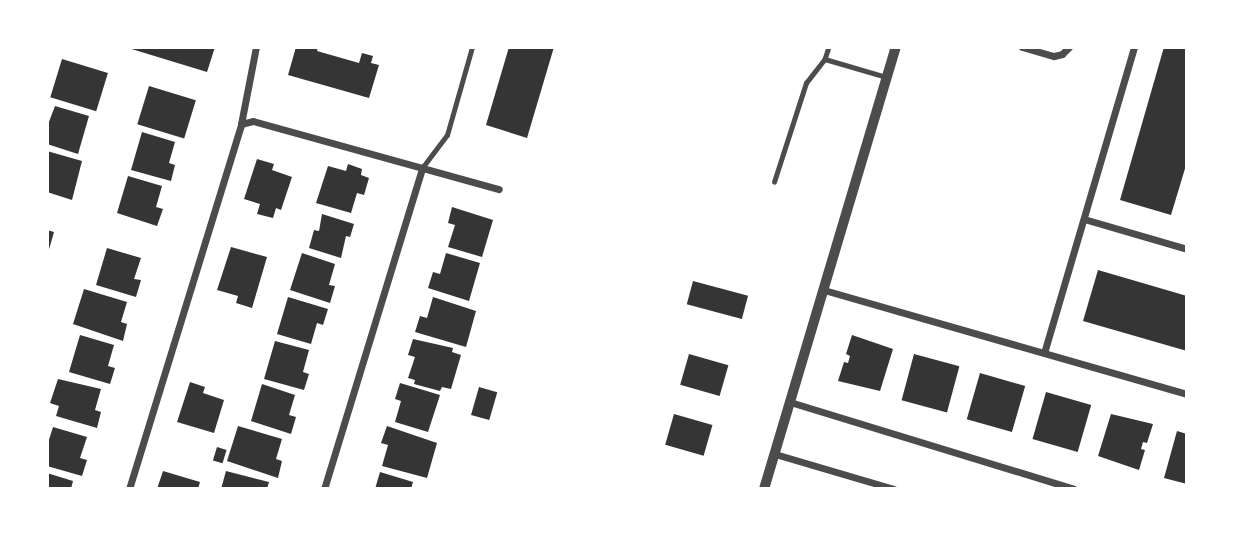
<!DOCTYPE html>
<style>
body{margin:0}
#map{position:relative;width:1234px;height:536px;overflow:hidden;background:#fff;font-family:Jost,sans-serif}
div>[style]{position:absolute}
.building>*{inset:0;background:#353535;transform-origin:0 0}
.service>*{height:4.5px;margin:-2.25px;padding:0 2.25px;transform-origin:2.25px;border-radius:2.25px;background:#4c4c4c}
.minor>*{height:7px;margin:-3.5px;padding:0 3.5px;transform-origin:3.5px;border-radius:3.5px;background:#4c4c4c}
.tertiary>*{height:10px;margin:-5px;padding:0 5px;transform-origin:5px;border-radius:5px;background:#4c4c4c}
span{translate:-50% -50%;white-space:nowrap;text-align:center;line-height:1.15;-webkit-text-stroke:7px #fff;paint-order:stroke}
.frame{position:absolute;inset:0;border:49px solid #fff;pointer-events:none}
</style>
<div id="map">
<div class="building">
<div style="clip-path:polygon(125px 47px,215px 47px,207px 72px)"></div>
<div style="clip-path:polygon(296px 47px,318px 47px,317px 51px,359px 63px,362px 53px,373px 56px,371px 63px,379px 65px,369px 98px,288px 75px)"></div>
<div style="clip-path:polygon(509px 47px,554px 47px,527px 138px,486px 125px)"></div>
<div style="clip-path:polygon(1164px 47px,1187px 47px,1187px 162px,1171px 215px,1120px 200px)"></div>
<div style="left:62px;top:59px;width:48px;height:40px;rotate:17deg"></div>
<div style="left:149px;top:86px;width:49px;height:40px;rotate:17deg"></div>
<div style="clip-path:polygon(55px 106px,89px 116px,78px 154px,47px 144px,47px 127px)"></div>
<div style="clip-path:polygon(142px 132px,175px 142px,169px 163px,175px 165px,171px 181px,131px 170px)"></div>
<div style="clip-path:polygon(47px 151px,82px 161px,72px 200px,47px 192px)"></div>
<div style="clip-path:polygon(257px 159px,274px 164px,272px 170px,292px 177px,281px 210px,276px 208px,273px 218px,257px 214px,260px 204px,244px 199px)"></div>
<div style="clip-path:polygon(348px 164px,362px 169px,361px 175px,369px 178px,364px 195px,357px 193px,351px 213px,316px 203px,328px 166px,346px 171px)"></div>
<div style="clip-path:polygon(128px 176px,162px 186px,156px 207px,163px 209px,157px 226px,117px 213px)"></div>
<div style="clip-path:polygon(452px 207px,493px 220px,482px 257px,448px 247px,455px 225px,448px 223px)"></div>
<div style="clip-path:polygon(322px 214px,354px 224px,350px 237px,346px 236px,341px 258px,309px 248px,314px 230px,319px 231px)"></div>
<div style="clip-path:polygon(47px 230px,54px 232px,48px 253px,47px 253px)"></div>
<div style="clip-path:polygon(231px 247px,267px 257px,252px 308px,236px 303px,238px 296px,217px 290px)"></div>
<div style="clip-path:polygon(107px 248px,141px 258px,134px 279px,141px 280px,136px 297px,96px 285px)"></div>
<div style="clip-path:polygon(302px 253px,335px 264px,329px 285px,335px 286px,330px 303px,290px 290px)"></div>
<div style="clip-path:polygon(446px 253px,480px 263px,469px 301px,428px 288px,433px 272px,440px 274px)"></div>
<div style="clip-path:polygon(1098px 270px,1187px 296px,1187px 351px,1083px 321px)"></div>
<div style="left:693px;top:281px;width:57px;height:24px;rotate:15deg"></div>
<div style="clip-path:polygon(84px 289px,127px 302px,121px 322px,127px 324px,123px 341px,73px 324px)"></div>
<div style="clip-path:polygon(288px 297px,328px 309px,323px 325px,317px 323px,311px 344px,277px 334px)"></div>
<div style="clip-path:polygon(433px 297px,476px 311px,466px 347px,415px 332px,420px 316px,427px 318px)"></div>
<div style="clip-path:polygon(80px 335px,114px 345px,108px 366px,115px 368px,110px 384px,69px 372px)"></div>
<div style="clip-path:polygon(852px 335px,893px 349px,880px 391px,838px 381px,844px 362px,848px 363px,850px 356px,846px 354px)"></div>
<div style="clip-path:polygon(413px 339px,453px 348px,452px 352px,461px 355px,451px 389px,442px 387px,440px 391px,414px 384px,415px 380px,408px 378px,415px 357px,408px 355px)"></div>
<div style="clip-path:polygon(275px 341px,309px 350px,303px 372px,309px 374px,304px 390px,264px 379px)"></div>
<div style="left:689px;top:354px;width:41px;height:32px;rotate:16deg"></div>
<div style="left:914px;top:354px;width:47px;height:48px;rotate:15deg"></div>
<div style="left:980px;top:373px;width:47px;height:48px;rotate:16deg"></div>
<div style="clip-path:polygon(58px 379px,101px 389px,95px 410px,101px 412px,97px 428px,56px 416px,59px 406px,50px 403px)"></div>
<div style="clip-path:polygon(190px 382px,205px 387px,203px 393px,224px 400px,214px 433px,177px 422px)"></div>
<div style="clip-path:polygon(400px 383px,440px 395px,428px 432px,395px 422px,401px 401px,395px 399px)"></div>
<div style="clip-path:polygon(262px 384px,295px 395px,289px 415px,296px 417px,291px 434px,251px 421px)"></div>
<div style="left:479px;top:387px;width:19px;height:29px;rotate:16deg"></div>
<div style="left:1046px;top:392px;width:47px;height:49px;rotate:16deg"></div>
<div style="left:674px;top:414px;width:40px;height:32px;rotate:16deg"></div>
<div style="clip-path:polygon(1111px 414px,1153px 424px,1147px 443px,1143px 442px,1141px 449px,1145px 450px,1139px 470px,1098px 456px)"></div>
<div style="clip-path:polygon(238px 426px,282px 439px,276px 459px,282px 461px,278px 478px,227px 461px)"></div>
<div style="clip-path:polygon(387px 426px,437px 443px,427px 478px,382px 466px,388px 445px,381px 443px)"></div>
<div style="clip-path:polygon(53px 427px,87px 437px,80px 458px,87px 460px,82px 476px,47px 466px,47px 446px)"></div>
<div style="clip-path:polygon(1177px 431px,1187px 434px,1187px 484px,1164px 478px)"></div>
<div style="left:217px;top:447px;width:10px;height:14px;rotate:17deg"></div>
<div style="clip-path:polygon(163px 471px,200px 482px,198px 489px,157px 489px)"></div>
<div style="clip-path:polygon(226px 471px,269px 482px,267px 489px,221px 489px)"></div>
<div style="clip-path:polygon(380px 472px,413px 482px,411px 489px,375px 489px)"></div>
<div style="clip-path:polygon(47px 473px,73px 481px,71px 489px,47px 489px)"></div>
</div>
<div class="service">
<div style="left:829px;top:47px;width:13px;rotate:108deg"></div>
<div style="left:825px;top:59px;width:64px;rotate:16.4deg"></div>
<div style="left:422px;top:168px;width:41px;rotate:-52.9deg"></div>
<div style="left:447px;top:135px;width:91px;rotate:-74.1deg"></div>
<div style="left:774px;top:182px;width:104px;rotate:-72.1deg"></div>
<div style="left:806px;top:83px;width:31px;rotate:-52deg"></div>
</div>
<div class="minor">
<div style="left:1022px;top:47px;width:33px;rotate:16deg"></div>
<div style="left:1054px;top:56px;width:8px;rotate:-14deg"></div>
<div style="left:1062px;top:54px;width:10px;rotate:-45deg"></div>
<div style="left:241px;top:124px;width:12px;rotate:-14deg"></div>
<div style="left:253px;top:121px;width:255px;rotate:15.5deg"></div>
<div style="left:1084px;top:219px;width:107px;rotate:16.2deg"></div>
<div style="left:824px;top:290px;width:378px;rotate:16deg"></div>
<div style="left:1044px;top:353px;width:319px;rotate:-73.6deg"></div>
<div style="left:790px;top:402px;width:297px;rotate:17deg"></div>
<div style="left:775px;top:454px;width:124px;rotate:16.4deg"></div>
<div style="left:129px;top:489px;width:382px;rotate:-72.9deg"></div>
<div style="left:241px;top:124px;width:78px;rotate:-79deg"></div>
<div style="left:324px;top:489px;width:336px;rotate:-73deg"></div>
</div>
<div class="tertiary">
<div style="left:764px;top:489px;width:461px;rotate:-73.4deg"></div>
</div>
<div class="frame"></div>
</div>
